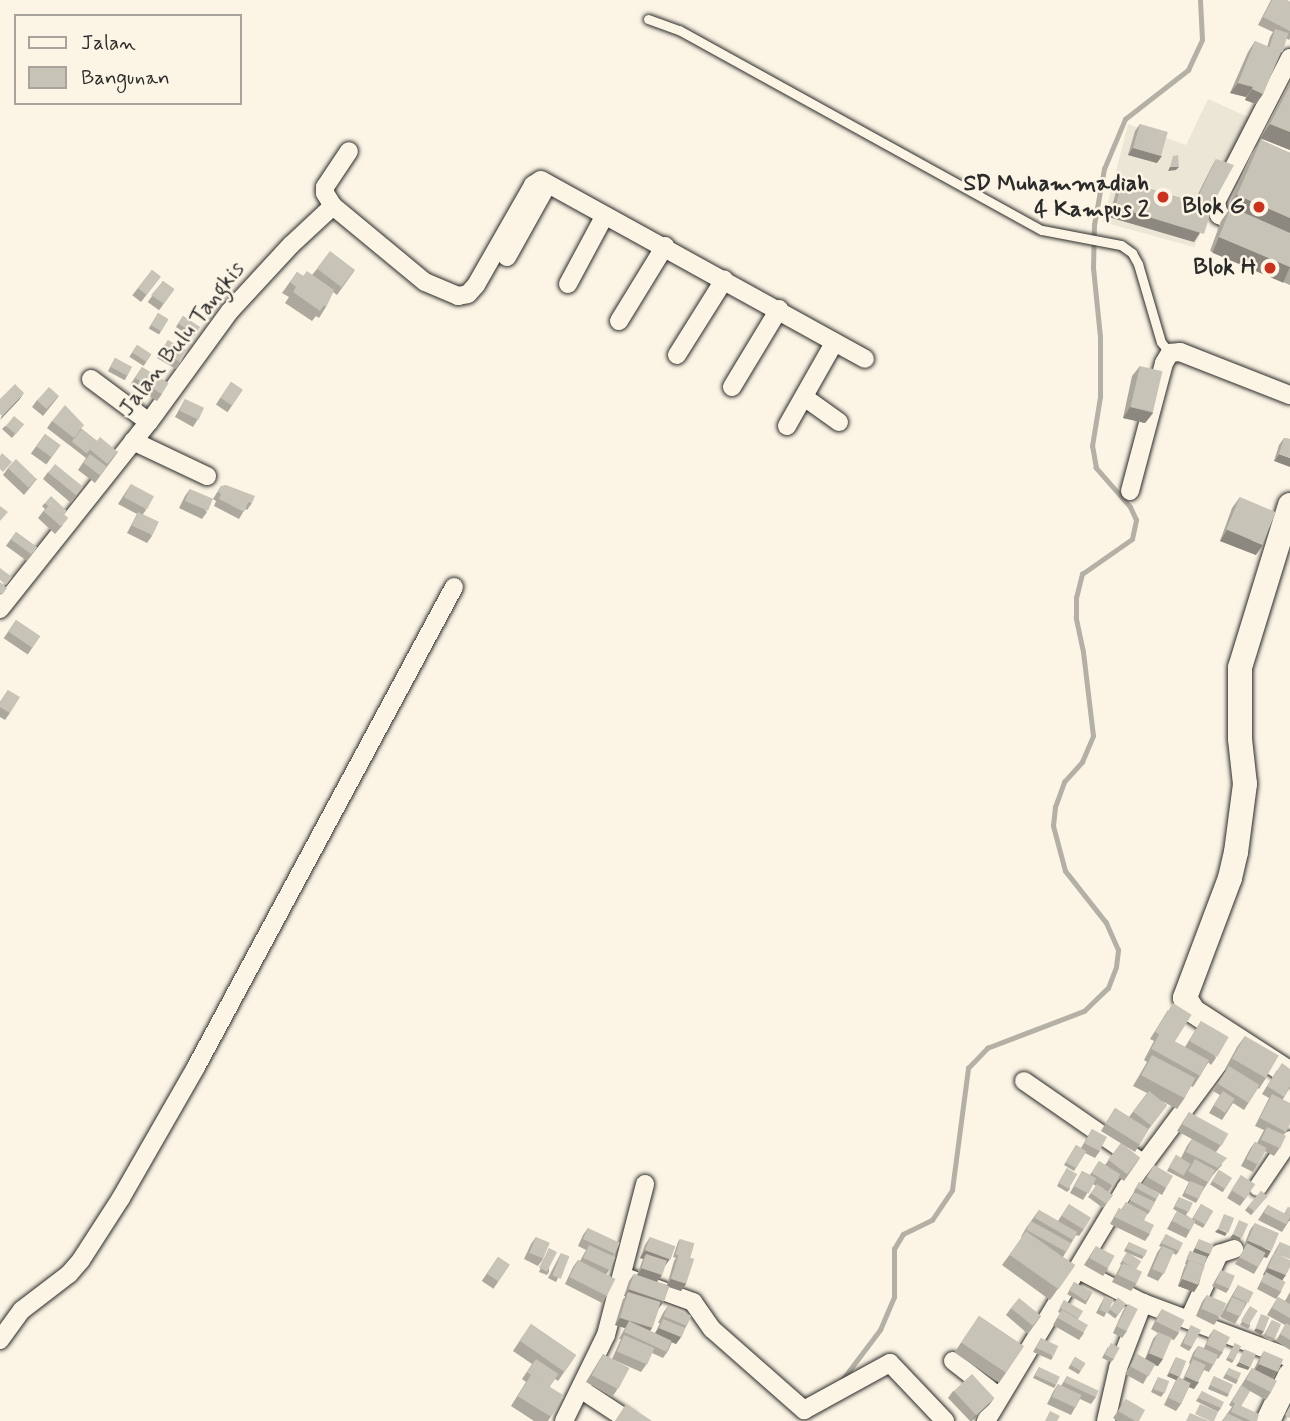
<!DOCTYPE html>
<style>
body{margin:0}
#map{position:relative;width:1290px;height:1421px;overflow:hidden;background:#fcf5e5;font-family:Mynerve,sans-serif}
div>[style]{position:absolute}
.built>*{inset:0;background:#ece6d7}
.stream>*{height:4.5px;margin:-2.25px;padding:0 2.25px;transform-origin:2.25px;border-radius:2.25px;background:#b4b0a5}
.roads{filter:drop-shadow(0 0 2px #2b2b2b) drop-shadow(0 0 2px #2b2b2b)}
.lane>*{height:9px;margin:-4.5px;padding:0 4.5px;transform-origin:4.5px;border-radius:4.5px;background:#fcf5e5}
.street>*{height:18px;margin:-9px;padding:0 9px;transform-origin:9px;border-radius:9px;background:#fcf5e5}
.secondary>*{height:24px;margin:-12px;padding:0 12px;transform-origin:12px;border-radius:12px;background:#fcf5e5}
.wall>*{inset:0;background:#aca89d;transform-origin:0 0}
.shaded-wall>*{inset:0;background:#8c8880;transform-origin:0 0}
.building>*{inset:0;background:#c8c3b7;transform-origin:0 0}
.dots>*{width:19px;height:19px;translate:-50% -50%;box-sizing:border-box;border:4px solid #fcf5e5;border-radius:50%}
span{translate:-50% -50%;white-space:nowrap;text-align:center;line-height:1.15;-webkit-text-stroke:5px #fcf5e5;paint-order:stroke}
.poi-label{font-size:23px;color:#2b2b2b;font-weight:700}
.right{translate:-100% -50%;text-align:right}
.street-label{font-size:23px;color:#2b2b2b}
.legend{position:absolute;left:14px;top:14px;width:228px;height:91px;box-sizing:border-box;background:#fcf5e5;border:2px solid #a8a49b;margin:0;padding:9px 12px;list-style:none;font-size:21px;color:#2b2b2b}
.legend li{display:flex;align-items:center;gap:14px;height:35px}
.legend b{width:35px;border:2px solid #a8a49b}
</style>
<div id="map">
<div class="built">
<div style="clip-path:polygon(1208px 99px,1255px 120px,1194px 247px,1103px 222px,1128px 124px,1186px 145px)"></div>
</div>
<div class="stream">
<div style="left:842px;top:1380px;width:63px;rotate:-52.8deg"></div>
<div style="left:880px;top:1330px;width:36px;rotate:-67deg"></div>
<div style="left:894px;top:1297px;width:48px;rotate:-90deg"></div>
<div style="left:894px;top:1249px;width:17px;rotate:-59deg"></div>
<div style="left:903px;top:1234px;width:32px;rotate:-26deg"></div>
<div style="left:932px;top:1220px;width:36px;rotate:-56deg"></div>
<div style="left:952px;top:1190px;width:123px;rotate:-82.5deg"></div>
<div style="left:968px;top:1068px;width:28px;rotate:-46deg"></div>
<div style="left:987px;top:1048px;width:104px;rotate:-20.9deg"></div>
<div style="left:1084px;top:1011px;width:33px;rotate:-44deg"></div>
<div style="left:1108px;top:988px;width:22px;rotate:-69deg"></div>
<div style="left:1116px;top:967px;width:17px;rotate:-83deg"></div>
<div style="left:1118px;top:950px;width:30px;rotate:-114deg"></div>
<div style="left:1106px;top:923px;width:66px;rotate:-128.3deg"></div>
<div style="left:1065px;top:871px;width:47px;rotate:-104.9deg"></div>
<div style="left:1053px;top:826px;width:19px;rotate:-84deg"></div>
<div style="left:1055px;top:807px;width:27px;rotate:-70deg"></div>
<div style="left:1064px;top:782px;width:27px;rotate:-48deg"></div>
<div style="left:1082px;top:762px;width:28px;rotate:-67deg"></div>
<div style="left:1093px;top:736px;width:85px;rotate:-96.8deg"></div>
<div style="left:1083px;top:652px;width:35px;rotate:-102deg"></div>
<div style="left:1076px;top:618px;width:20px;rotate:-90deg"></div>
<div style="left:1076px;top:598px;width:25px;rotate:-76deg"></div>
<div style="left:1082px;top:574px;width:61px;rotate:-35deg"></div>
<div style="left:1132px;top:539px;width:19px;rotate:-78deg"></div>
<div style="left:1136px;top:520px;width:14px;rotate:-115deg"></div>
<div style="left:1130px;top:507px;width:52px;rotate:-131.1deg"></div>
<div style="left:1096px;top:468px;width:22px;rotate:-100deg"></div>
<div style="left:1092px;top:446px;width:50px;rotate:-80.7deg"></div>
<div style="left:1100px;top:397px;width:60px;rotate:-90deg"></div>
<div style="left:1100px;top:337px;width:69px;rotate:-95.8deg"></div>
<div style="left:1093px;top:268px;width:43px;rotate:-88.7deg"></div>
<div style="left:1094px;top:225px;width:57px;rotate:-79.9deg"></div>
<div style="left:1104px;top:169px;width:54px;rotate:-67.2deg"></div>
<div style="left:1125px;top:119px;width:80px;rotate:-37.9deg"></div>
<div style="left:1188px;top:70px;width:33px;rotate:-65deg"></div>
<div style="left:1202px;top:40px;width:40px;rotate:-92.9deg"></div>
</div>
<div class="roads">
<div class="lane">
<div style="left:648px;top:19px;width:33px;rotate:20deg"></div>
<div style="left:679px;top:30px;width:414px;rotate:28.9deg"></div>
<div style="left:1042px;top:230px;width:80px;rotate:10.8deg"></div>
<div style="left:1121px;top:245px;width:14px;rotate:36deg"></div>
<div style="left:1132px;top:253px;width:13px;rotate:61deg"></div>
<div style="left:1138px;top:264px;width:81px;rotate:73.6deg"></div>
<div style="left:1161px;top:342px;width:14px;rotate:51deg"></div>
</div>
<div class="street">
<div style="left:333px;top:206px;width:15px;rotate:-122deg"></div>
<div style="left:325px;top:193px;width:6px;rotate:-90deg"></div>
<div style="left:325px;top:187px;width:43px;rotate:-56.3deg"></div>
<div style="left:1243px;top:227px;width:27px;rotate:-153deg"></div>
<div style="left:1219px;top:215px;width:13px;rotate:-103deg"></div>
<div style="left:1216px;top:202px;width:162px;rotate:-62.8deg"></div>
<div style="left:507px;top:257px;width:78px;rotate:-60.8deg"></div>
<div style="left:568px;top:284px;width:76px;rotate:-61.8deg"></div>
<div style="left:619px;top:321px;width:88px;rotate:-58.5deg"></div>
<div style="left:677px;top:355px;width:89px;rotate:-57.9deg"></div>
<div style="left:91px;top:379px;width:72px;rotate:36.6deg"></div>
<div style="left:732px;top:387px;width:91px;rotate:-58.9deg"></div>
<div style="left:804px;top:397px;width:43px;rotate:35.5deg"></div>
<div style="left:787px;top:426px;width:95px;rotate:-60.5deg"></div>
<div style="left:133px;top:441px;width:82px;rotate:25.3deg"></div>
<div style="left:1130px;top:491px;width:132px;rotate:-75.1deg"></div>
<div style="left:1164px;top:363px;width:12px;rotate:-59deg"></div>
<div style="left:1170px;top:353px;width:10px;rotate:-6deg"></div>
<div style="left:1180px;top:352px;width:118px;rotate:21.4deg"></div>
<div style="left:0;top:609px;width:239px;rotate:-51.5deg"></div>
<div style="left:149px;top:422px;width:137px;rotate:-53.9deg"></div>
<div style="left:230px;top:311px;width:90px;rotate:-47.3deg"></div>
<div style="left:291px;top:245px;width:57px;rotate:-42.9deg"></div>
<div style="left:333px;top:206px;width:119px;rotate:39.6deg"></div>
<div style="left:425px;top:282px;width:36px;rotate:23deg"></div>
<div style="left:458px;top:296px;width:10px;rotate:-11deg"></div>
<div style="left:468px;top:294px;width:12px;rotate:-48deg"></div>
<div style="left:476px;top:285px;width:115px;rotate:-60.3deg"></div>
<div style="left:533px;top:185px;width:9px;rotate:-32deg"></div>
<div style="left:541px;top:180px;width:370px;rotate:28.9deg"></div>
<div style="left:1024px;top:1081px;width:139px;rotate:34.7deg"></div>
<div style="left:1258px;top:1187px;width:57px;rotate:-55.8deg"></div>
<div style="left:1077px;top:1269px;width:74px;rotate:27.3deg"></div>
<div style="left:1143px;top:1303px;width:157px;rotate:20.5deg"></div>
<div style="left:622px;top:1276px;width:76px;rotate:20.1deg"></div>
<div style="left:693px;top:1302px;width:33px;rotate:55deg"></div>
<div style="left:712px;top:1329px;width:123px;rotate:41.4deg"></div>
<div style="left:804px;top:1410px;width:98px;rotate:-28.7deg"></div>
<div style="left:890px;top:1363px;width:80px;rotate:46.5deg"></div>
<div style="left:1189px;top:1319px;width:72px;rotate:-65.2deg"></div>
<div style="left:1219px;top:1254px;width:16px;rotate:-18deg"></div>
<div style="left:0;top:1340px;width:37px;rotate:-54deg"></div>
<div style="left:22px;top:1310px;width:59px;rotate:-37.5deg"></div>
<div style="left:69px;top:1274px;width:18px;rotate:-49deg"></div>
<div style="left:81px;top:1260px;width:74px;rotate:-57.2deg"></div>
<div style="left:121px;top:1198px;width:151px;rotate:-60.2deg"></div>
<div style="left:196px;top:1067px;width:545px;rotate:-61.74deg"></div>
<div style="left:953px;top:1361px;width:58px;rotate:38deg"></div>
<div style="left:582px;top:1390px;width:56px;rotate:33.4deg"></div>
<div style="left:564px;top:1421px;width:96px;rotate:-64deg"></div>
<div style="left:606px;top:1335px;width:156px;rotate:-75.5deg"></div>
<div style="left:986px;top:1421px;width:272px;rotate:-59deg"></div>
<div style="left:1126px;top:1188px;width:184px;rotate:-53.4deg"></div>
<div style="left:1106px;top:1421px;width:54px;rotate:-77.2deg"></div>
<div style="left:1118px;top:1368px;width:70px;rotate:-69deg"></div>
</div>
<div class="secondary">
<div style="left:1290px;top:505px;width:170px;rotate:107.1deg"></div>
<div style="left:1240px;top:668px;width:71px;rotate:90deg"></div>
<div style="left:1240px;top:739px;width:45px;rotate:83.7deg"></div>
<div style="left:1245px;top:784px;width:69px;rotate:97.5deg"></div>
<div style="left:1236px;top:852px;width:27px;rotate:103deg"></div>
<div style="left:1230px;top:878px;width:128px;rotate:110.6deg"></div>
<div style="left:1185px;top:998px;width:15px;rotate:58deg"></div>
<div style="left:1193px;top:1011px;width:116px;rotate:33deg"></div>
<div style="left:1268px;top:1421px;width:51px;rotate:-64.4deg"></div>
</div>
</div>
<div class="wall">
<div style="clip-path:polygon(1271px 0,1287px 0,1290px 2px,1290px 38px,1289px 40px,1286px 38px,1263px 94px,1256px 104px,1245px 100px,1246px 97px,1230px 93px,1248px 52px,1255px 41px,1267px 47px,1270px 37px,1273px 32px,1258px 25px)"></div>
<div style="clip-path:polygon(1290px 81px,1290px 150px,1260px 138px)"></div>
<div style="clip-path:polygon(1140px 124px,1157px 163px,1128px 155px,1135px 131px)"></div>
<div style="clip-path:polygon(1261px 140px,1290px 153px,1290px 285px,1210px 251px,1221px 221px,1229px 210px,1227px 209px,1251px 154px)"></div>
<div style="clip-path:polygon(1216px 159px,1211px 207px,1201px 231px,1194px 242px,1109px 217px,1116px 192px,1123px 181px,1194px 202px,1212px 166px)"></div>
<div style="clip-path:polygon(317px 269px,355px 270px,337px 295px,333px 292px,326px 307px,319px 318px,316px 316px,312px 321px,285px 303px,289px 297px,282px 293px,297px 272px,303px 276px,312px 275px)"></div>
<div style="left:152px;top:270px;width:11px;height:32px;rotate:38deg"></div>
<div style="left:163px;top:281px;width:14px;height:26px;rotate:36deg"></div>
<div style="left:158px;top:313px;width:12px;height:18px;rotate:31deg"></div>
<div style="left:183px;top:316px;width:20px;height:13px;rotate:33deg"></div>
<div style="clip-path:polygon(168px 340px,181px 362px,176px 369px,157px 358px)"></div>
<div style="left:137px;top:345px;width:17px;height:14px;rotate:33deg"></div>
<div style="left:115px;top:358px;width:19px;height:15px;rotate:28deg"></div>
<div style="clip-path:polygon(1140px 366px,1153px 413px,1145px 423px,1123px 418px,1132px 376px)"></div>
<div style="clip-path:polygon(142px 367px,162px 394px,157px 401px,130px 385px)"></div>
<div style="left:231px;top:382px;width:14px;height:27px;rotate:34deg"></div>
<div style="clip-path:polygon(59px 396px,43px 416px,32px 407px,37px 400px)"></div>
<div style="clip-path:polygon(185px 399px,198px 419px,193px 427px,175px 417px)"></div>
<div style="clip-path:polygon(52px 421px,82px 429px,97px 441px,118px 452px,95px 483px,78px 470px,86px 458px,47px 428px)"></div>
<div style="clip-path:polygon(24px 424px,12px 438px,2px 429px,5px 426px)"></div>
<div style="left:45px;top:434px;width:19px;height:24px;rotate:36deg"></div>
<div style="clip-path:polygon(1284px 438px,1290px 439px,1274px 461px,1279px 445px)"></div>
<div style="clip-path:polygon(8px 468px,37px 479px,24px 495px,3px 475px)"></div>
<div style="clip-path:polygon(48px 472px,83px 487px,71px 503px,43px 479px)"></div>
<div style="clip-path:polygon(131px 484px,146px 510px,143px 514px,152px 536px,147px 543px,127px 533px,137px 514px,118px 504px)"></div>
<div style="clip-path:polygon(221px 486px,252px 503px,247px 510px,245px 509px,239px 519px,214px 506px,216px 501px,213px 499px)"></div>
<div style="clip-path:polygon(190px 489px,207px 512px,202px 519px,179px 508px,185px 496px)"></div>
<div style="clip-path:polygon(1240px 497px,1256px 555px,1220px 541px,1232px 508px)"></div>
<div style="clip-path:polygon(45px 503px,64px 515px,63px 525px,55px 534px,38px 518px,45px 509px,42px 506px)"></div>
<div style="left:16px;top:532px;width:26px;height:17px;rotate:36deg"></div>
<div style="left:16px;top:620px;width:29px;height:22px;rotate:34deg"></div>
<div style="clip-path:polygon(8px 690px,10px 713px,5px 720px,0 717px,0 702px)"></div>
<div style="clip-path:polygon(1168px 1010px,1175px 1042px,1185px 1047px,1201px 1021px,1216px 1058px,1211px 1065px,1208px 1062px,1200px 1076px,1193px 1087px,1191px 1086px,1184px 1099px,1177px 1109px,1162px 1101px,1167px 1105px,1148px 1130px,1135px 1152px,1101px 1131px,1115px 1108px,1129px 1117px,1147px 1093px,1133px 1086px,1147px 1062px,1144px 1060px,1154px 1041px,1150px 1039px)"></div>
<div style="clip-path:polygon(1245px 1036px,1266px 1078px,1259px 1089px,1258px 1088px,1244px 1110px,1233px 1103px,1222px 1120px,1209px 1113px,1220px 1095px,1213px 1091px,1226px 1070px,1225px 1069px,1237px 1047px)"></div>
<div style="clip-path:polygon(1277px 1070px,1290px 1087px,1283px 1099px,1286px 1132px,1283px 1135px,1279px 1149px,1274px 1156px,1265px 1151px,1253px 1172px,1241px 1166px,1250px 1149px,1255px 1142px,1257px 1143px,1264px 1130px,1255px 1126px,1269px 1098px,1262px 1094px)"></div>
<div style="clip-path:polygon(1189px 1112px,1221px 1145px,1216px 1152px,1222px 1165px,1213px 1175px,1203px 1190px,1196px 1203px,1182px 1196px,1189px 1182px,1167px 1171px,1176px 1155px,1181px 1158px,1187px 1146px,1192px 1139px,1177px 1131px)"></div>
<div style="clip-path:polygon(1092px 1129px,1100px 1151px,1095px 1158px,1085px 1153px,1074px 1171px,1064px 1165px,1076px 1145px,1081px 1148px)"></div>
<div style="clip-path:polygon(1121px 1143px,1140px 1158px,1124px 1181px,1118px 1177px,1108px 1192px,1113px 1195px,1103px 1208px,1088px 1197px,1096px 1186px,1093px 1184px,1083px 1200px,1070px 1193px,1082px 1171px,1090px 1175px,1099px 1161px,1105px 1165px)"></div>
<div style="clip-path:polygon(1154px 1165px,1166px 1188px,1162px 1195px,1142px 1184px)"></div>
<div style="clip-path:polygon(1067px 1168px,1070px 1189px,1067px 1192px,1057px 1186px)"></div>
<div style="left:1219px;top:1170px;width:15px;height:17px;rotate:32deg"></div>
<div style="clip-path:polygon(1241px 1175px,1245px 1199px,1240px 1206px,1227px 1198px)"></div>
<div style="clip-path:polygon(1139px 1182px,1159px 1194px,1150px 1211px,1148px 1214px,1147px 1214px,1144px 1220px,1150px 1234px,1145px 1241px,1110px 1224px,1119px 1208px,1121px 1210px,1126px 1202px,1128px 1204px,1134px 1192px,1138px 1194px,1134px 1191px)"></div>
<div style="left:1261px;top:1191px;width:8px;height:25px;rotate:40deg"></div>
<div style="clip-path:polygon(1179px 1197px,1188px 1212px,1186px 1215px,1192px 1219px,1201px 1204px,1213px 1211px,1203px 1228px,1194px 1223px,1186px 1238px,1167px 1229px,1177px 1211px,1173px 1209px)"></div>
<div style="clip-path:polygon(1069px 1204px,1084px 1229px,1079px 1236px,1076px 1235px,1063px 1257px,1075px 1265px,1050px 1300px,1002px 1265px,1022px 1238px,1021px 1237px,1026px 1228px,1039px 1210px,1058px 1221px)"></div>
<div style="clip-path:polygon(1268px 1205px,1284px 1214px,1288px 1207px,1290px 1208px,1290px 1221px,1289px 1221px,1282px 1232px,1258px 1220px)"></div>
<div style="clip-path:polygon(1255px 1223px,1267px 1258px,1264px 1257px,1254px 1274px,1235px 1264px,1244px 1249px,1243px 1248px,1250px 1230px)"></div>
<div style="clip-path:polygon(588px 1228px,615px 1253px,613px 1256px,609px 1270px,606px 1275px,607px 1296px,602px 1303px,565px 1284px,573px 1267px,578px 1260px,580px 1261px,586px 1250px,578px 1246px,583px 1235px)"></div>
<div style="clip-path:polygon(1166px 1234px,1179px 1251px,1176px 1255px,1173px 1253px,1163px 1274px,1158px 1281px,1147px 1276px,1157px 1253px,1161px 1247px,1159px 1246px)"></div>
<div style="clip-path:polygon(536px 1237px,543px 1259px,538px 1266px,524px 1259px,531px 1244px)"></div>
<div style="clip-path:polygon(650px 1237px,665px 1266px,657px 1282px,667px 1285px,674px 1261px,676px 1258px,673px 1257px,678px 1242px,680px 1239px,689px 1257px,686px 1284px,681px 1291px,669px 1287px,664px 1301px,659px 1308px,652px 1328px,650px 1331px,655px 1333px,660px 1323px,658px 1323px,663px 1313px,668px 1306px,691px 1316px,681px 1337px,676px 1344px,672px 1342px,668px 1351px,663px 1358px,652px 1353px,646px 1365px,641px 1372px,614px 1360px,617px 1390px,612px 1397px,586px 1382px,603px 1354px,612px 1359px,621px 1339px,619px 1339px,625px 1328px,615px 1325px,623px 1299px,626px 1296px,624px 1296px,629px 1281px,634px 1274px,637px 1275px,643px 1259px,640px 1258px,645px 1245px)"></div>
<div style="clip-path:polygon(1199px 1239px,1207px 1258px,1204px 1265px,1199px 1284px,1194px 1292px,1178px 1286px,1184px 1268px,1186px 1264px,1185px 1264px,1188px 1255px,1190px 1251px,1193px 1252px)"></div>
<div style="clip-path:polygon(1129px 1242px,1144px 1256px,1142px 1259px,1130px 1254px,1135px 1269px,1136px 1284px,1131px 1291px,1112px 1282px,1121px 1265px,1120px 1264px,1127px 1253px,1124px 1251px)"></div>
<div style="clip-path:polygon(1280px 1242px,1283px 1281px,1281px 1292px,1276px 1299px,1257px 1289px,1264px 1275px,1263px 1275px,1270px 1260px)"></div>
<div style="clip-path:polygon(1096px 1246px,1108px 1269px,1103px 1276px,1084px 1265px)"></div>
<div style="clip-path:polygon(549px 1248px,549px 1272px,547px 1275px,539px 1272px)"></div>
<div style="clip-path:polygon(561px 1253px,558px 1278px,556px 1282px,548px 1278px)"></div>
<div style="left:498px;top:1257px;width:14px;height:29px;rotate:34deg"></div>
<div style="clip-path:polygon(1221px 1270px,1229px 1289px,1226px 1293px,1212px 1286px)"></div>
<div style="left:1074px;top:1282px;width:21px;height:14px;rotate:29deg"></div>
<div style="clip-path:polygon(1238px 1285px,1247px 1303px,1235px 1324px,1220px 1317px,1227px 1304px)"></div>
<div style="clip-path:polygon(1290px 1292px,1290px 1350px,1276px 1341px,1285px 1325px,1267px 1315px,1278px 1297px,1285px 1301px)"></div>
<div style="clip-path:polygon(1207px 1295px,1219px 1318px,1214px 1325px,1196px 1316px,1202px 1302px)"></div>
<div style="clip-path:polygon(1105px 1296px,1106px 1313px,1104px 1317px,1096px 1313px)"></div>
<div style="left:1118px;top:1298px;width:10px;height:18px;rotate:37deg"></div>
<div style="clip-path:polygon(1064px 1300px,1078px 1319px,1084px 1333px,1079px 1340px,1053px 1325px,1060px 1313px,1058px 1312px)"></div>
<div style="clip-path:polygon(1128px 1304px,1127px 1331px,1122px 1338px,1113px 1333px,1123px 1311px)"></div>
<div style="clip-path:polygon(1011px 1308px,1041px 1316px,1028px 1334px,1006px 1315px)"></div>
<div style="clip-path:polygon(1162px 1309px,1179px 1333px,1174px 1340px,1171px 1339px,1158px 1366px,1154px 1365px,1143px 1384px,1125px 1374px,1137px 1354px,1145px 1359px,1153px 1339px,1158px 1333px,1151px 1329px,1157px 1317px)"></div>
<div style="clip-path:polygon(1248px 1310px,1250px 1326px,1248px 1329px,1240px 1325px)"></div>
<div style="left:979px;top:1316px;width:54px;height:44px;rotate:34deg"></div>
<div style="clip-path:polygon(1272px 1320px,1274px 1338px,1272px 1342px,1263px 1337px)"></div>
<div style="clip-path:polygon(531px 1324px,576px 1355px,558px 1381px,555px 1379px,549px 1387px,564px 1396px,548px 1421px,534px 1421px,511px 1406px,526px 1382px,522px 1379px,532px 1364px,513px 1351px)"></div>
<div style="clip-path:polygon(1191px 1325px,1192px 1347px,1189px 1351px,1180px 1346px)"></div>
<div style="clip-path:polygon(1214px 1329px,1223px 1352px,1218px 1359px,1217px 1358px,1209px 1372px,1204px 1370px,1194px 1389px,1189px 1387px,1181px 1404px,1176px 1411px,1164px 1405px,1176px 1380px,1167px 1376px,1174px 1361px,1176px 1357px,1179px 1378px,1183px 1379px,1190px 1364px,1189px 1363px,1193px 1353px,1198px 1346px,1204px 1348px,1209px 1336px)"></div>
<div style="clip-path:polygon(1041px 1338px,1053px 1357px,1051px 1360px,1033px 1352px)"></div>
<div style="clip-path:polygon(1235px 1343px,1234px 1360px,1232px 1363px,1226px 1360px)"></div>
<div style="clip-path:polygon(1108px 1347px,1114px 1359px,1111px 1362px,1102px 1358px)"></div>
<div style="clip-path:polygon(1264px 1351px,1273px 1378px,1271px 1392px,1266px 1400px,1250px 1391px,1241px 1406px,1257px 1421px,1222px 1421px,1232px 1407px,1229px 1405px,1239px 1389px,1252px 1368px,1254px 1369px,1259px 1359px)"></div>
<div style="left:1075px;top:1357px;width:12px;height:13px;rotate:31deg"></div>
<div style="clip-path:polygon(1039px 1367px,1056px 1385px,1054px 1388px,1033px 1378px)"></div>
<div style="clip-path:polygon(1229px 1368px,1238px 1380px,1236px 1384px,1223px 1378px)"></div>
<div style="clip-path:polygon(1067px 1376px,1096px 1397px,1091px 1404px,1080px 1399px,1071px 1415px,1047px 1404px,1053px 1392px,1058px 1384px,1061px 1386px)"></div>
<div style="clip-path:polygon(1214px 1376px,1229px 1394px,1227px 1397px,1208px 1389px)"></div>
<div style="clip-path:polygon(1158px 1377px,1164px 1393px,1161px 1397px,1151px 1392px)"></div>
<div style="clip-path:polygon(953px 1391px,994px 1398px,989px 1405px,972px 1421px,970px 1421px,948px 1398px)"></div>
<div style="clip-path:polygon(1202px 1391px,1221px 1408px,1218px 1412px,1196px 1401px)"></div>
<div style="clip-path:polygon(1126px 1399px,1139px 1421px,1118px 1421px,1113px 1418px)"></div>
</div>
<div class="shaded-wall">
<div style="clip-path:polygon(1238px 83px,1253px 87px,1246px 97px,1230px 93px)"></div>
<div style="clip-path:polygon(1252px 89px,1263px 94px,1256px 104px,1245px 100px)"></div>
<div style="clip-path:polygon(1270px 124px,1290px 132px,1290px 150px,1260px 138px)"></div>
<div style="clip-path:polygon(1133px 148px,1162px 156px,1157px 163px,1128px 155px)"></div>
<div style="clip-path:polygon(1170px 167px,1179px 167px,1176px 170px,1168px 171px)"></div>
<div style="clip-path:polygon(1237px 195px,1290px 218px,1290px 236px,1231px 207px,1229px 210px,1227px 209px)"></div>
<div style="clip-path:polygon(1116px 207px,1201px 231px,1194px 242px,1109px 217px)"></div>
<div style="left:1219px;top:237px;width:77px;height:17px;rotate:23deg"></div>
<div style="clip-path:polygon(24px 393px,19px 400px,0 420px,2px 416px)"></div>
<div style="clip-path:polygon(1130px 407px,1153px 413px,1145px 423px,1123px 418px)"></div>
<div style="clip-path:polygon(1279px 454px,1290px 458px,1290px 467px,1274px 461px)"></div>
<div style="clip-path:polygon(1227px 530px,1263px 545px,1256px 555px,1220px 541px)"></div>
<div style="clip-path:polygon(1218px 1229px,1227px 1233px,1225px 1236px,1215px 1232px)"></div>
<div style="clip-path:polygon(1233px 1234px,1241px 1238px,1239px 1241px,1230px 1238px)"></div>
<div style="clip-path:polygon(1248px 1241px,1271px 1251px,1267px 1258px,1244px 1249px,1247px 1243px,1244px 1249px,1243px 1248px)"></div>
<div style="clip-path:polygon(1195px 1248px,1210px 1254px,1207px 1258px,1193px 1252px)"></div>
<div style="clip-path:polygon(645px 1250px,670px 1259px,665px 1266px,645px 1259px,646px 1254px,643px 1259px,640px 1258px)"></div>
<div style="clip-path:polygon(642px 1268px,662px 1275px,657px 1282px,637px 1275px)"></div>
<div style="clip-path:polygon(1268px 1268px,1286px 1275px,1281px 1282px,1263px 1275px)"></div>
<div style="clip-path:polygon(671px 1279px,686px 1284px,681px 1291px,666px 1286px)"></div>
<div style="clip-path:polygon(1183px 1279px,1199px 1284px,1194px 1292px,1178px 1286px)"></div>
<div style="clip-path:polygon(629px 1289px,664px 1301px,659px 1308px,628px 1292px,625px 1296px,624px 1296px)"></div>
<div style="clip-path:polygon(620px 1318px,652px 1328px,647px 1335px,629px 1321px,625px 1328px,615px 1325px)"></div>
<div style="clip-path:polygon(659px 1328px,681px 1337px,676px 1344px,654px 1335px)"></div>
<div style="clip-path:polygon(1256px 1328px,1264px 1331px,1261px 1335px,1254px 1331px)"></div>
<div style="clip-path:polygon(1149px 1353px,1163px 1359px,1158px 1366px,1144px 1361px)"></div>
<div style="clip-path:polygon(1239px 1362px,1250px 1367px,1248px 1370px,1236px 1366px)"></div>
<div style="clip-path:polygon(1259px 1364px,1277px 1371px,1272px 1379px,1254px 1371px)"></div>
<div style="clip-path:polygon(1170px 1373px,1180px 1377px,1176px 1380px,1167px 1376px)"></div>
<div style="clip-path:polygon(1186px 1377px,1199px 1382px,1194px 1389px,1181px 1384px)"></div>
<div style="clip-path:polygon(994px 1398px,989px 1405px,971px 1421px,976px 1415px)"></div>
</div>
<div class="building">
<div style="clip-path:polygon(1272px 0,1287px 0,1290px 2px,1290px 31px,1263px 17px)"></div>
<div style="left:1275px;top:29px;width:14px;height:20px;rotate:17deg"></div>
<div style="clip-path:polygon(1255px 41px,1281px 52px,1263px 94px,1252px 89px,1253px 87px,1238px 83px)"></div>
<div style="clip-path:polygon(1290px 86px,1290px 132px,1270px 124px)"></div>
<div style="left:1140px;top:124px;width:29px;height:25px;rotate:16deg"></div>
<div style="clip-path:polygon(1261px 140px,1290px 153px,1290px 218px,1237px 195px)"></div>
<div style="clip-path:polygon(1178px 155px,1179px 167px,1170px 167px,1173px 156px)"></div>
<div style="clip-path:polygon(1216px 159px,1234px 165px,1211px 207px,1195px 203px)"></div>
<div style="left:1123px;top:181px;width:93px;height:27px;rotate:17deg"></div>
<div style="clip-path:polygon(1231px 207px,1290px 233px,1290px 267px,1219px 237px)"></div>
<div style="left:330px;top:251px;width:31px;height:22px;rotate:37deg"></div>
<div style="left:152px;top:270px;width:11px;height:23px;rotate:38deg"></div>
<div style="clip-path:polygon(307px 271px,334px 290px,326px 307px,324px 305px,320px 311px,293px 292px,296px 287px,290px 282px,297px 272px,303px 276px)"></div>
<div style="clip-path:polygon(163px 281px,174px 289px,164px 304px,151px 295px)"></div>
<div style="left:158px;top:313px;width:12px;height:14px;rotate:31deg"></div>
<div style="left:183px;top:316px;width:20px;height:9px;rotate:33deg"></div>
<div style="left:168px;top:340px;width:22px;height:13px;rotate:30deg"></div>
<div style="left:137px;top:345px;width:17px;height:9px;rotate:33deg"></div>
<div style="left:115px;top:358px;width:19px;height:10px;rotate:28deg"></div>
<div style="left:1140px;top:366px;width:23px;height:42px;rotate:13deg"></div>
<div style="left:142px;top:367px;width:31px;height:13px;rotate:31deg"></div>
<div style="left:231px;top:382px;width:14px;height:19px;rotate:34deg"></div>
<div style="clip-path:polygon(15px 384px,24px 393px,2px 416px,0 414px,0 399px)"></div>
<div style="left:49px;top:387px;width:13px;height:18px;rotate:42deg"></div>
<div style="left:185px;top:399px;width:21px;height:13px;rotate:25deg"></div>
<div style="clip-path:polygon(65px 405px,84px 425px,74px 438px,52px 421px)"></div>
<div style="left:14px;top:416px;width:13px;height:13px;rotate:39deg"></div>
<div style="left:82px;top:429px;width:19px;height:16px;rotate:39deg"></div>
<div style="left:45px;top:434px;width:19px;height:15px;rotate:36deg"></div>
<div style="left:100px;top:437px;width:23px;height:16px;rotate:40deg"></div>
<div style="clip-path:polygon(1284px 438px,1290px 439px,1290px 458px,1279px 454px)"></div>
<div style="clip-path:polygon(2px 453px,12px 462px,3px 472px,0 469px,0 456px)"></div>
<div style="left:90px;top:454px;width:21px;height:11px;rotate:37deg"></div>
<div style="left:16px;top:459px;width:29px;height:12px;rotate:44deg"></div>
<div style="left:55px;top:464px;width:36px;height:11px;rotate:39deg"></div>
<div style="left:131px;top:484px;width:26px;height:15px;rotate:28deg"></div>
<div style="clip-path:polygon(226px 485px,255px 496px,252px 503px,249px 501px,244px 512px,219px 499px,221px 494px,218px 492px,221px 486px)"></div>
<div style="left:190px;top:489px;width:25px;height:13px;rotate:23deg"></div>
<div style="clip-path:polygon(51px 496px,67px 511px,64px 515px,51px 503px,48px 506px,45px 503px)"></div>
<div style="left:1240px;top:497px;width:39px;height:35px;rotate:23deg"></div>
<div style="left:51px;top:503px;width:23px;height:11px;rotate:41deg"></div>
<div style="clip-path:polygon(0 506px,8px 512px,0 521px)"></div>
<div style="left:138px;top:512px;width:23px;height:15px;rotate:25deg"></div>
<div style="left:16px;top:532px;width:26px;height:9px;rotate:36deg"></div>
<div style="clip-path:polygon(0 568px,12px 577px,6px 585px,0 580px)"></div>
<div style="clip-path:polygon(0 582px,7px 588px,2px 595px,0 593px)"></div>
<div style="left:16px;top:620px;width:29px;height:14px;rotate:34deg"></div>
<div style="clip-path:polygon(8px 690px,20px 697px,10px 713px,0 707px,0 703px)"></div>
<div style="left:1173px;top:1003px;width:22px;height:34px;rotate:32deg"></div>
<div style="left:1201px;top:1021px;width:32px;height:23px;rotate:30deg"></div>
<div style="left:1160px;top:1033px;width:56px;height:18px;rotate:29deg"></div>
<div style="left:1245px;top:1036px;width:39px;height:26px;rotate:30deg"></div>
<div style="left:1152px;top:1055px;width:49px;height:23px;rotate:28deg"></div>
<div style="clip-path:polygon(1282px 1063px,1290px 1069px,1290px 1087px,1284px 1097px,1267px 1086px)"></div>
<div style="left:1229px;top:1066px;width:36px;height:21px;rotate:32deg"></div>
<div style="left:1149px;top:1091px;width:23px;height:26px;rotate:38deg"></div>
<div style="left:1223px;top:1091px;width:14px;height:17px;rotate:34deg"></div>
<div style="clip-path:polygon(1272px 1094px,1290px 1103px,1290px 1124px,1286px 1132px,1260px 1118px)"></div>
<div style="left:1115px;top:1108px;width:40px;height:18px;rotate:32deg"></div>
<div style="left:1189px;top:1112px;width:45px;height:14px;rotate:29deg"></div>
<div style="left:1267px;top:1127px;width:21px;height:14px;rotate:25deg"></div>
<div style="left:1092px;top:1129px;width:17px;height:16px;rotate:28deg"></div>
<div style="clip-path:polygon(1192px 1139px,1227px 1158px,1218px 1168px,1186px 1152px)"></div>
<div style="left:1255px;top:1142px;width:13px;height:19px;rotate:27deg"></div>
<div style="left:1121px;top:1143px;width:24px;height:21px;rotate:38deg"></div>
<div style="left:1076px;top:1145px;width:12px;height:20px;rotate:31deg"></div>
<div style="left:1176px;top:1155px;width:17px;height:14px;rotate:31deg"></div>
<div style="left:1195px;top:1159px;width:23px;height:14px;rotate:29deg"></div>
<div style="left:1099px;top:1161px;width:25px;height:14px;rotate:32deg"></div>
<div style="left:1154px;top:1165px;width:22px;height:14px;rotate:30deg"></div>
<div style="left:1067px;top:1168px;width:12px;height:17px;rotate:31deg"></div>
<div style="left:1219px;top:1170px;width:15px;height:13px;rotate:32deg"></div>
<div style="left:1082px;top:1171px;width:16px;height:17px;rotate:27deg"></div>
<div style="left:1241px;top:1175px;width:17px;height:18px;rotate:33deg"></div>
<div style="left:1190px;top:1181px;width:15px;height:13px;rotate:23deg"></div>
<div style="clip-path:polygon(1139px 1182px,1159px 1194px,1156px 1199px,1136px 1188px)"></div>
<div style="left:1097px;top:1184px;width:19px;height:11px;rotate:35deg"></div>
<div style="left:1261px;top:1191px;width:8px;height:20px;rotate:40deg"></div>
<div style="clip-path:polygon(1134px 1192px,1155px 1202px,1150px 1211px,1130px 1200px)"></div>
<div style="left:1179px;top:1197px;width:15px;height:10px;rotate:23deg"></div>
<div style="clip-path:polygon(1126px 1202px,1147px 1213px,1144px 1220px,1122px 1210px)"></div>
<div style="left:1069px;top:1204px;width:26px;height:14px;rotate:32deg"></div>
<div style="left:1201px;top:1204px;width:14px;height:16px;rotate:30deg"></div>
<div style="left:1268px;top:1205px;width:25px;height:9px;rotate:27deg"></div>
<div style="clip-path:polygon(1288px 1207px,1290px 1208px,1290px 1216px,1285px 1214px)"></div>
<div style="left:1119px;top:1208px;width:39px;height:10px;rotate:26deg"></div>
<div style="left:1039px;top:1210px;width:44px;height:9px;rotate:30deg"></div>
<div style="left:1177px;top:1211px;width:21px;height:11px;rotate:28deg"></div>
<div style="left:1224px;top:1214px;width:11px;height:16px;rotate:22deg"></div>
<div style="left:1239px;top:1220px;width:10px;height:15px;rotate:24deg"></div>
<div style="left:1031px;top:1221px;width:46px;height:10px;rotate:29deg"></div>
<div style="left:1255px;top:1223px;width:26px;height:19px;rotate:23deg"></div>
<div style="left:588px;top:1228px;width:35px;height:12px;rotate:25deg"></div>
<div style="left:1026px;top:1231px;width:60px;height:29px;rotate:35deg"></div>
<div style="clip-path:polygon(1166px 1234px,1183px 1243px,1179px 1251px,1161px 1243px)"></div>
<div style="left:536px;top:1237px;width:15px;height:17px;rotate:23deg"></div>
<div style="left:650px;top:1237px;width:27px;height:14px;rotate:20deg"></div>
<div style="left:680px;top:1239px;width:15px;height:16px;rotate:16deg"></div>
<div style="left:1199px;top:1239px;width:16px;height:10px;rotate:22deg"></div>
<div style="left:1129px;top:1242px;width:20px;height:7px;rotate:24deg"></div>
<div style="clip-path:polygon(1280px 1242px,1290px 1246px,1290px 1259px,1275px 1254px)"></div>
<div style="left:1247px;top:1243px;width:21px;height:16px;rotate:28deg"></div>
<div style="left:589px;top:1245px;width:29px;height:14px;rotate:25deg"></div>
<div style="left:1096px;top:1246px;width:21px;height:14px;rotate:28deg"></div>
<div style="left:1162px;top:1246px;width:13px;height:25px;rotate:23deg"></div>
<div style="left:549px;top:1248px;width:9px;height:22px;rotate:27deg"></div>
<div style="left:1190px;top:1251px;width:18px;height:9px;rotate:19deg"></div>
<div style="left:1127px;top:1252px;width:17px;height:10px;rotate:33deg"></div>
<div style="left:561px;top:1253px;width:9px;height:24px;rotate:21deg"></div>
<div style="clip-path:polygon(1274px 1253px,1290px 1260px,1290px 1267px,1286px 1275px,1268px 1268px)"></div>
<div style="left:646px;top:1254px;width:22px;height:15px;rotate:18deg"></div>
<div style="left:679px;top:1254px;width:16px;height:26px;rotate:18deg"></div>
<div style="left:498px;top:1257px;width:14px;height:20px;rotate:34deg"></div>
<div style="left:578px;top:1260px;width:42px;height:19px;rotate:27deg"></div>
<div style="left:1189px;top:1260px;width:17px;height:20px;rotate:21deg"></div>
<div style="left:1123px;top:1263px;width:21px;height:13px;rotate:25deg"></div>
<div style="left:1221px;top:1270px;width:15px;height:14px;rotate:23deg"></div>
<div style="left:1266px;top:1272px;width:22px;height:11px;rotate:27deg"></div>
<div style="left:634px;top:1274px;width:37px;height:16px;rotate:19deg"></div>
<div style="clip-path:polygon(1074px 1282px,1092px 1292px,1086px 1301px,1069px 1290px)"></div>
<div style="left:1238px;top:1285px;width:17px;height:12px;rotate:25deg"></div>
<div style="left:628px;top:1292px;width:34px;height:27px;rotate:17deg"></div>
<div style="left:1207px;top:1295px;width:21px;height:15px;rotate:23deg"></div>
<div style="left:1105px;top:1296px;width:9px;height:15px;rotate:21deg"></div>
<div style="left:1232px;top:1297px;width:15px;height:15px;rotate:23deg"></div>
<div style="clip-path:polygon(1278px 1297px,1290px 1304px,1290px 1318px,1272px 1308px)"></div>
<div style="left:1019px;top:1298px;width:28px;height:13px;rotate:39deg"></div>
<div style="left:1118px;top:1298px;width:10px;height:14px;rotate:37deg"></div>
<div style="left:1064px;top:1300px;width:22px;height:9px;rotate:30deg"></div>
<div style="left:1128px;top:1304px;width:11px;height:25px;rotate:27deg"></div>
<div style="left:668px;top:1306px;width:25px;height:11px;rotate:23deg"></div>
<div style="left:1250px;top:1306px;width:9px;height:17px;rotate:32deg"></div>
<div style="left:1162px;top:1309px;width:25px;height:14px;rotate:26deg"></div>
<div style="left:1062px;top:1310px;width:30px;height:9px;rotate:30deg"></div>
<div style="left:1261px;top:1314px;width:9px;height:15px;rotate:21deg"></div>
<div style="left:979px;top:1316px;width:54px;height:32px;rotate:34deg"></div>
<div style="left:663px;top:1319px;width:24px;height:10px;rotate:22deg"></div>
<div style="left:1272px;top:1320px;width:10px;height:16px;rotate:24deg"></div>
<div style="left:629px;top:1321px;width:47px;height:12px;rotate:25deg"></div>
<div style="clip-path:polygon(1286px 1323px,1290px 1325px,1290px 1340px,1280px 1334px)"></div>
<div style="left:531px;top:1324px;width:55px;height:20px;rotate:35deg"></div>
<div style="clip-path:polygon(1191px 1325px,1201px 1330px,1192px 1347px,1183px 1343px)"></div>
<div style="left:1214px;top:1329px;width:18px;height:17px;rotate:27deg"></div>
<div style="left:1158px;top:1332px;width:15px;height:23px;rotate:23deg"></div>
<div style="left:624px;top:1335px;width:33px;height:18px;rotate:23deg"></div>
<div style="left:1041px;top:1338px;width:19px;height:11px;rotate:25deg"></div>
<div style="left:1111px;top:1343px;width:10px;height:13px;rotate:29deg"></div>
<div style="left:1235px;top:1343px;width:7px;height:16px;rotate:27deg"></div>
<div style="left:1198px;top:1346px;width:22px;height:11px;rotate:24deg"></div>
<div style="left:1244px;top:1349px;width:13px;height:14px;rotate:23deg"></div>
<div style="left:1264px;top:1351px;width:21px;height:14px;rotate:23deg"></div>
<div style="left:603px;top:1354px;width:30px;height:24px;rotate:28deg"></div>
<div style="left:1137px;top:1354px;width:21px;height:14px;rotate:29deg"></div>
<div style="left:1075px;top:1357px;width:12px;height:9px;rotate:31deg"></div>
<div style="left:1176px;top:1357px;width:11px;height:17px;rotate:22deg"></div>
<div style="left:536px;top:1359px;width:27px;height:16px;rotate:34deg"></div>
<div style="left:1193px;top:1359px;width:14px;height:19px;rotate:25deg"></div>
<div style="left:1039px;top:1367px;width:23px;height:9px;rotate:25deg"></div>
<div style="clip-path:polygon(1229px 1368px,1241px 1373px,1238px 1380px,1226px 1374px)"></div>
<div style="left:1252px;top:1368px;width:28px;height:13px;rotate:27deg"></div>
<div style="left:972px;top:1374px;width:33px;height:25px;rotate:47deg"></div>
<div style="left:531px;top:1375px;width:39px;height:25px;rotate:32deg"></div>
<div style="left:1067px;top:1376px;width:35px;height:7px;rotate:25deg"></div>
<div style="left:1214px;top:1376px;width:21px;height:10px;rotate:25deg"></div>
<div style="left:1158px;top:1377px;width:12px;height:13px;rotate:20deg"></div>
<div style="left:1178px;top:1377px;width:14px;height:23px;rotate:25deg"></div>
<div style="left:1058px;top:1384px;width:26px;height:14px;rotate:25deg"></div>
<div style="clip-path:polygon(1241px 1385px,1250px 1391px,1241px 1406px,1232px 1402px)"></div>
<div style="clip-path:polygon(1202px 1391px,1224px 1402px,1221px 1408px,1198px 1398px)"></div>
<div style="clip-path:polygon(1126px 1399px,1145px 1410px,1139px 1421px,1135px 1421px,1118px 1411px)"></div>
<div style="clip-path:polygon(1235px 1403px,1259px 1414px,1257px 1421px,1251px 1421px,1231px 1412px)"></div>
<div style="clip-path:polygon(626px 1404px,652px 1421px,615px 1421px)"></div>
<div style="clip-path:polygon(1200px 1404px,1218px 1412px,1214px 1421px,1210px 1421px,1195px 1414px)"></div>
<div style="clip-path:polygon(1290px 1406px,1290px 1418px,1285px 1415px)"></div>
<div style="clip-path:polygon(1050px 1411px,1060px 1416px,1057px 1421px,1045px 1421px)"></div>
<div style="clip-path:polygon(1190px 1413px,1209px 1421px,1186px 1421px)"></div>
<div style="clip-path:polygon(1227px 1413px,1244px 1421px,1223px 1421px)"></div>
</div>
<div class="dots">
<div style="left:1163px;top:197px;background:#c8321e"></div>
<div style="left:1259px;top:207px;background:#c8321e"></div>
<div style="left:1270px;top:268px;background:#c8321e"></div>
</div>
<div class="poi-label">
<span class="right" style="left:1149px;top:197px">SD Muhammadiah<br>4 Kampus 2</span>
<span class="right" style="left:1245px;top:207px">Blok G</span>
<span class="right" style="left:1256px;top:268px">Blok H</span>
</div>
<div class="street-label">
<span style="left:182px;top:339px;rotate:-52deg">Jalan Bulu Tangkis</span>
</div>
<ul class="legend">
<li><b style="height:9px;background:#fcf5e5"></b>Jalan</li>
<li><b style="height:19px;background:#c8c3b7"></b>Bangunan</li>
</ul>
</div>
